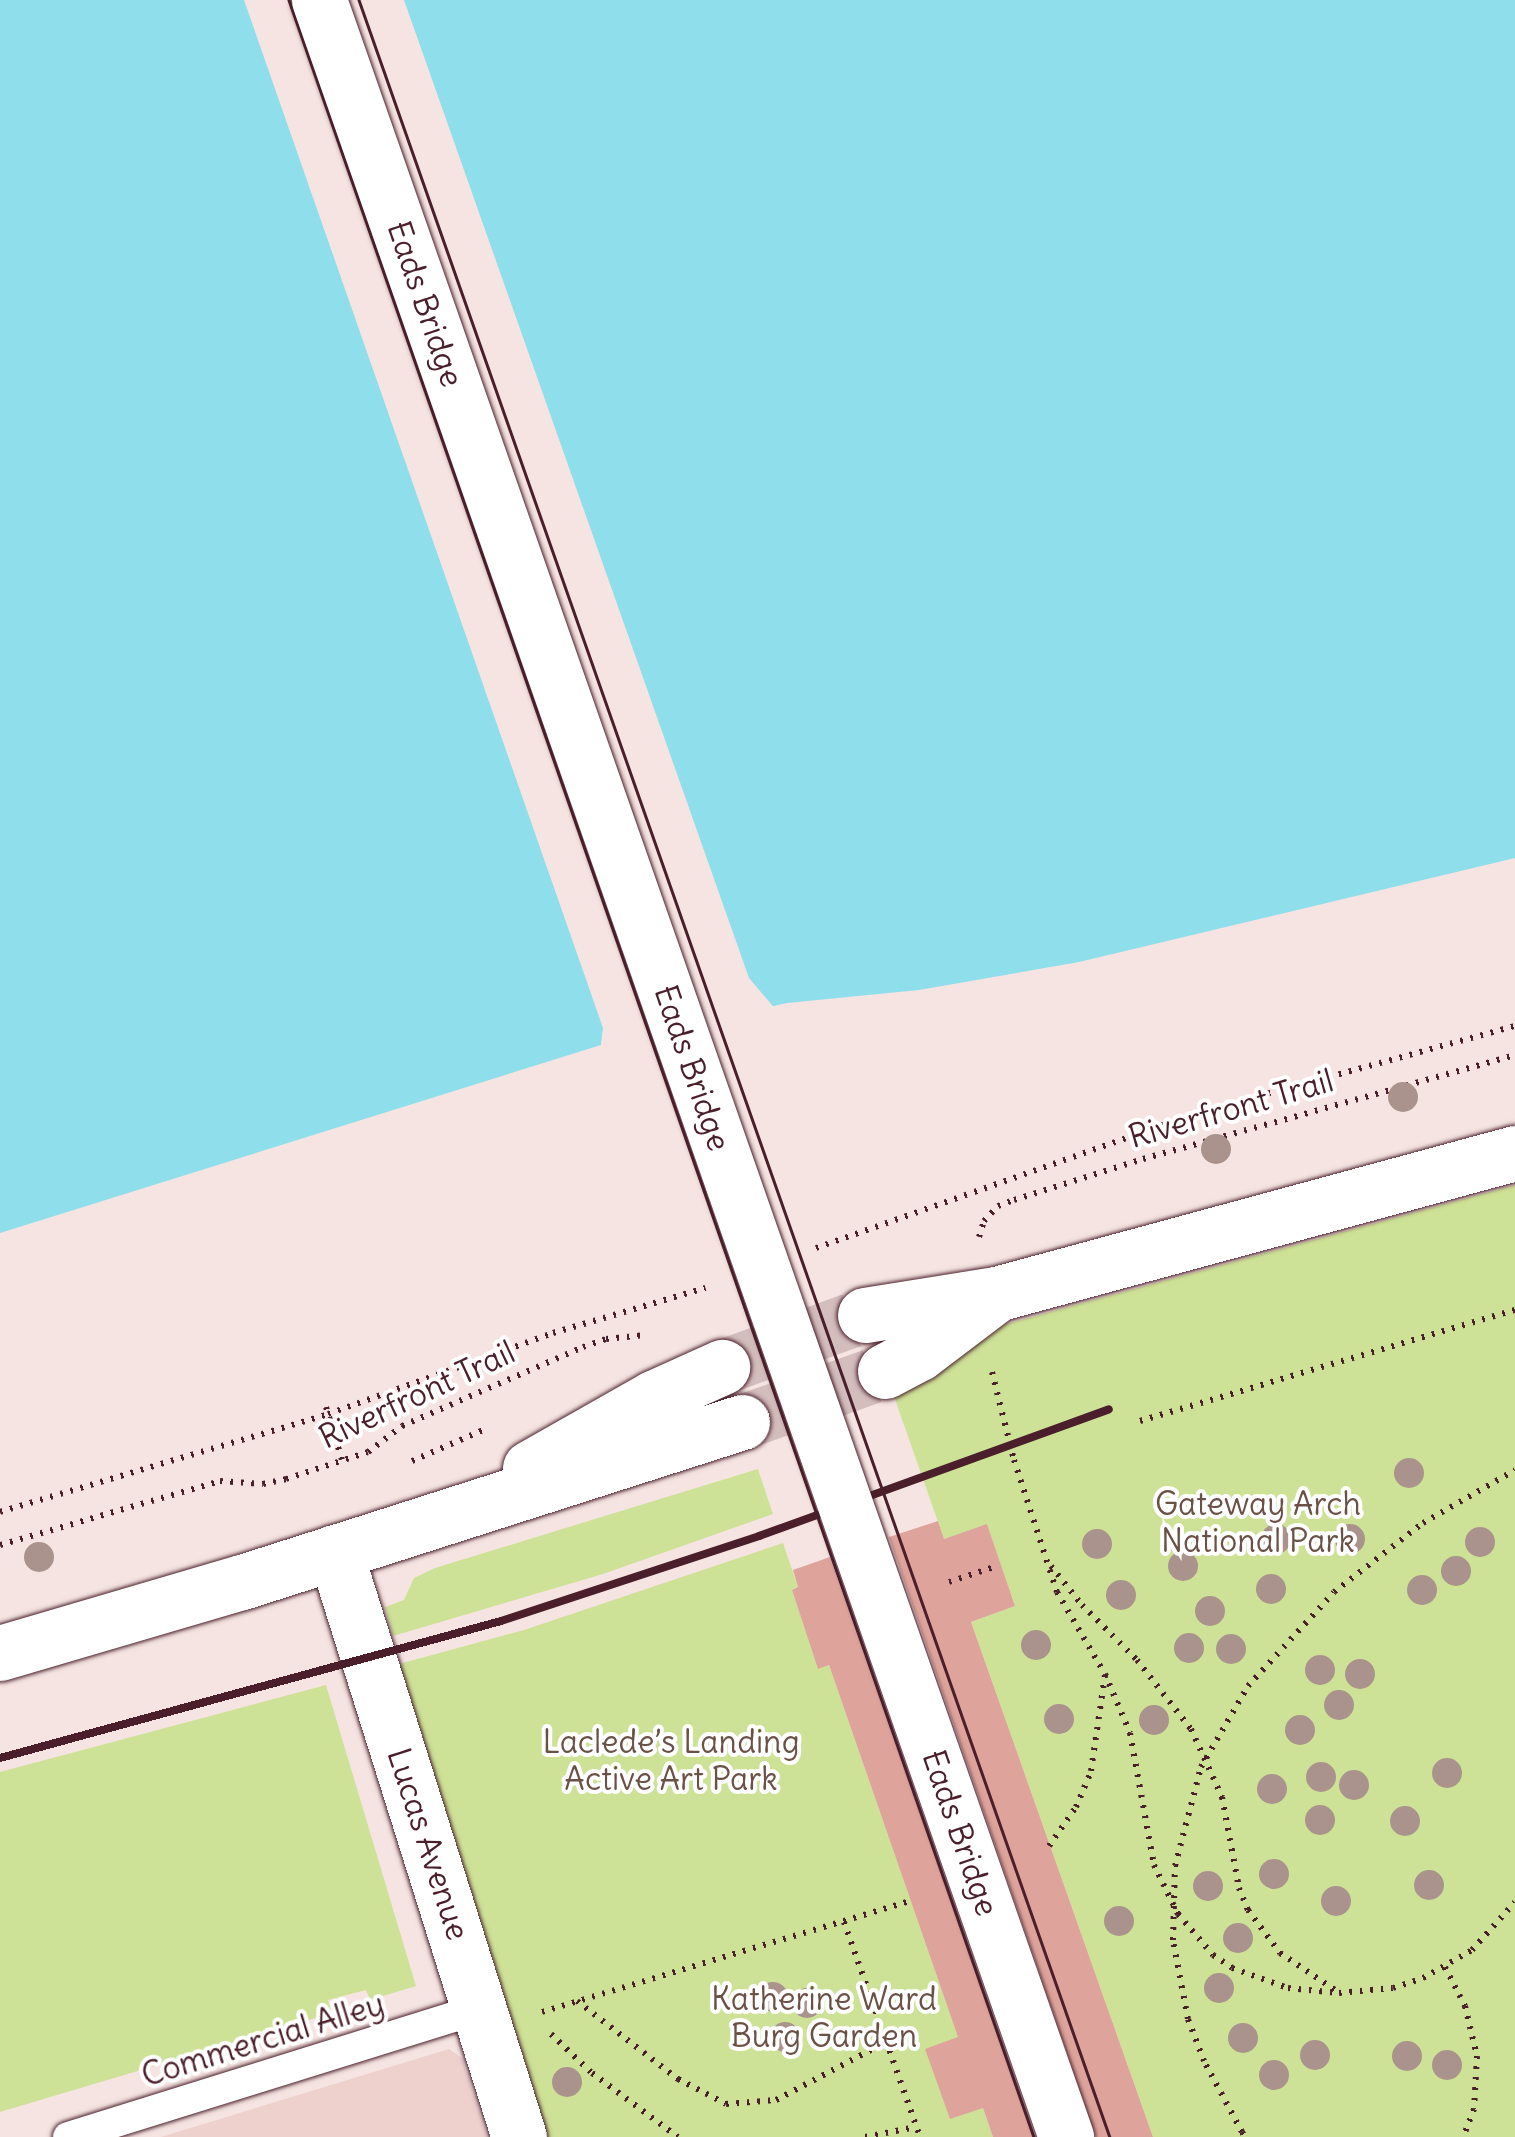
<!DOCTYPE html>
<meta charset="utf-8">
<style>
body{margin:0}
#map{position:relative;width:1515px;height:2137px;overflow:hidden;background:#f5e4e1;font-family:Delius,sans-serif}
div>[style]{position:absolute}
.built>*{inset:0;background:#eed1cc}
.green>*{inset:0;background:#cee297}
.water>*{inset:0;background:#8fdeec}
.pier>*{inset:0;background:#f5e4e1}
.building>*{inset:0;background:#dea49c}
.tertiary-tunnel>*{height:55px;margin-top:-27.5px;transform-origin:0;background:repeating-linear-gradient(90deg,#d3bdbd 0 55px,transparent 0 83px)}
.path>*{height:6px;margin-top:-3px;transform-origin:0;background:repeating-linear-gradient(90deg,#4a1f2b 0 2.5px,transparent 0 10.5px)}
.roads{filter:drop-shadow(0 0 2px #4a1f2b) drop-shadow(0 0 2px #4a1f2b)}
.service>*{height:30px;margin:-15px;padding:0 15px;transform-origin:15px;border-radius:15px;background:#fff}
.minor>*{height:55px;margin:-27.5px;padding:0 27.5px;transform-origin:27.5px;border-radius:27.5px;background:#fff}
.tertiary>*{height:55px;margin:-27.5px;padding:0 27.5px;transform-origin:27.5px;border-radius:27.5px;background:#fff}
.tram>*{height:2.5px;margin:-1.25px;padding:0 1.25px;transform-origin:1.25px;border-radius:1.25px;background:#4a1f2b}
.rail>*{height:8px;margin:-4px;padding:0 4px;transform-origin:4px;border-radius:4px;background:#4a1f2b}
.path-bridge>*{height:6px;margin-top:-3px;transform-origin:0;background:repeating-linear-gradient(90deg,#4a1f2b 0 2.5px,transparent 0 10.5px)}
.bridges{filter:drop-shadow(0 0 2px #4a1f2b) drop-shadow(0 0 2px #4a1f2b)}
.secondary-bridge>*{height:55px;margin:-27.5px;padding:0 27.5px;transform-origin:27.5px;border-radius:27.5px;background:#fff}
.trees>*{width:30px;height:30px;margin:-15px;border-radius:50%;background:#a9938c}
span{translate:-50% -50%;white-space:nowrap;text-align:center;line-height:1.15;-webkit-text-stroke:8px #fff;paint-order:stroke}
.street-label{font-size:32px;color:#4a1f2b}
.park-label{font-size:32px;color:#6b5046}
</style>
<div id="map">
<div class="built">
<div style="clip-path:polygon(449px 2049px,462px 2058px,487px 2137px,161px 2137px)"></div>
</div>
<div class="green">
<div style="clip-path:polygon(1515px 1185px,1515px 2137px,1153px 2137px,971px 1622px,1015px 1606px,987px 1525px,944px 1539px,890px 1385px,1006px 1324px)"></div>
<div style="clip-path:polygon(758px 1469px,773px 1514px,603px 1574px,393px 1636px,385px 1607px,404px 1600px,414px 1578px,435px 1568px)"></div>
<div style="clip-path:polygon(783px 1543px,798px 1587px,792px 1590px,818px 1668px,829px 1665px,993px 2137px,548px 2137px,399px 1664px,524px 1630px)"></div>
<div style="clip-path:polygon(326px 1685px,416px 1986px,370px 2000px,366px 1990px,328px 2000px,332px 2013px,0 2112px,0 1772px)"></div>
</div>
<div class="water">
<div style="clip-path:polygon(0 0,1515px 0,1515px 858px,1079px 962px,919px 990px,787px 1003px,601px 1045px,0 1233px)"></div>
</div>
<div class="pier">
<div style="clip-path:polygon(244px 0,404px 0,749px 978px,777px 1011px,600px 1051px,603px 1028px)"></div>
</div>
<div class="building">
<div style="clip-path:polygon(938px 1521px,944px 1539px,987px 1524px,1015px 1606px,971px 1622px,1153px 2137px,1096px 2137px,889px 1537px)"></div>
<div style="clip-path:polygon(830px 1557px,1033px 2137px,993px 2137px,983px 2108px,950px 2119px,925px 2049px,958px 2037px,829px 1665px,818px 1669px,792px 1590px,798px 1587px,793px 1570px)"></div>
</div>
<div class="tertiary-tunnel">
<div style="left:722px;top:1367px;width:152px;rotate:-20deg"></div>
<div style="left:742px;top:1422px;width:152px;rotate:-19.6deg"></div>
</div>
<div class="path">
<div style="left:979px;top:1237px;width:17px;rotate:-73deg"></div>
<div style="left:984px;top:1221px;width:21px;rotate:-47deg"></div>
<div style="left:998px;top:1206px;width:17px;rotate:-21deg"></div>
<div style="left:1014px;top:1200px;width:135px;rotate:-17.6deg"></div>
<div style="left:1143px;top:1159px;width:386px;rotate:-15.6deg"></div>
<div style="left:816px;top:1248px;width:404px;rotate:-19.5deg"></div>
<div style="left:1197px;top:1113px;width:330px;rotate:-15.3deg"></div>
<div style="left:992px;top:1372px;width:91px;rotate:76deg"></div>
<div style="left:1014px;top:1460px;width:139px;rotate:72deg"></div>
<div style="left:1057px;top:1592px;width:95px;rotate:59.7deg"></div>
<div style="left:1105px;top:1674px;width:64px;rotate:67deg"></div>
<div style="left:1130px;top:1733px;width:134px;rotate:79.7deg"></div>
<div style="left:1154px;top:1865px;width:55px;rotate:63.9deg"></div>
<div style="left:1178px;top:1914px;width:54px;rotate:49.5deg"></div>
<div style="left:1213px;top:1955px;width:23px;rotate:34deg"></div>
<div style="left:1232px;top:1968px;width:59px;rotate:19.7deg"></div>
<div style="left:1288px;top:1988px;width:51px;rotate:5.6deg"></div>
<div style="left:1339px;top:1993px;width:54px;rotate:-5.3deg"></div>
<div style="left:1393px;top:1988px;width:32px;rotate:-18deg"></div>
<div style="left:1423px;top:1978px;width:56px;rotate:-29.7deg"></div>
<div style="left:1472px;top:1950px;width:64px;rotate:-48.1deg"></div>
<div style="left:326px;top:1407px;width:55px;rotate:73.2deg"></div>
<div style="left:1140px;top:1421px;width:391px;rotate:-16.5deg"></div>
<div style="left:412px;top:1461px;width:77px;rotate:-23.6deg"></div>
<div style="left:0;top:1512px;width:342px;rotate:-16.6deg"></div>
<div style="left:328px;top:1414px;width:239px;rotate:-19.8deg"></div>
<div style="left:553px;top:1333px;width:159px;rotate:-16.5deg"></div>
<div style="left:0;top:1545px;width:229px;rotate:-16.2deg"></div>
<div style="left:220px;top:1481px;width:43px;rotate:4deg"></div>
<div style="left:263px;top:1484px;width:24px;rotate:-12deg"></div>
<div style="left:286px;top:1479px;width:86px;rotate:-18.2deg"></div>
<div style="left:368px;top:1452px;width:43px;rotate:-37.4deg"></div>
<div style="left:402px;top:1426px;width:197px;rotate:-23.6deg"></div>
<div style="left:583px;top:1347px;width:24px;rotate:-19deg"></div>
<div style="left:606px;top:1339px;width:40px;rotate:-5.7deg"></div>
<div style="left:1051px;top:1566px;width:50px;rotate:51.5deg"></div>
<div style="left:1082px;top:1605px;width:78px;rotate:45deg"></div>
<div style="left:1137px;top:1660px;width:88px;rotate:52deg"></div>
<div style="left:1191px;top:1729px;width:75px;rotate:65.5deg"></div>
<div style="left:1222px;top:1797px;width:93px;rotate:79.4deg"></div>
<div style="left:1239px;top:1888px;width:24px;rotate:68deg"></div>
<div style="left:1248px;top:1910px;width:54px;rotate:53.3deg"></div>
<div style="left:1280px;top:1953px;width:66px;rotate:33.9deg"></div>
<div style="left:949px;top:1582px;width:47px;rotate:-18.4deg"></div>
<div style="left:1049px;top:1846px;width:47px;rotate:-55.3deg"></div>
<div style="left:1076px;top:1807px;width:39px;rotate:-67deg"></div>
<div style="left:1091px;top:1771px;width:97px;rotate:-81.7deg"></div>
<div style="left:844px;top:1922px;width:228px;rotate:70.5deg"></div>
<div style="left:1445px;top:1967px;width:44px;rotate:62.9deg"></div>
<div style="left:1465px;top:2006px;width:51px;rotate:76.5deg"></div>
<div style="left:1477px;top:2056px;width:53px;rotate:93.2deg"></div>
<div style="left:1474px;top:2109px;width:30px;rotate:111deg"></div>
<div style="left:577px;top:2001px;width:128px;rotate:37.7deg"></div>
<div style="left:678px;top:2079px;width:54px;rotate:27.5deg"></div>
<div style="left:726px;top:2104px;width:50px;rotate:-4.6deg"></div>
<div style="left:776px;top:2100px;width:124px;rotate:-27.8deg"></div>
<div style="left:542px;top:2012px;width:383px;rotate:-16.8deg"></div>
<div style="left:551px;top:2034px;width:57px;rotate:43.6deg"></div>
<div style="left:592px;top:2073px;width:107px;rotate:36.7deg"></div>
<div style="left:1242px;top:2132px;width:6px;rotate:59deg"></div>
<div style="left:865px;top:2137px;width:52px;rotate:-11.1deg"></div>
</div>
<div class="roads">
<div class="service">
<div style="left:68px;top:2137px;width:430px;rotate:-17.3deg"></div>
</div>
<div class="minor">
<div style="left:335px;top:1552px;width:613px;rotate:72.54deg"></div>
</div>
<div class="tertiary">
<div style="left:865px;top:1315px;width:133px;rotate:-9.1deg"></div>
<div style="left:996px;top:1294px;width:538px;rotate:-15.2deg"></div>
<div style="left:885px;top:1371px;width:38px;rotate:-28deg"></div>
<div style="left:919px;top:1353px;width:94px;rotate:-37.2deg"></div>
<div style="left:530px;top:1468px;width:142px;rotate:-29.6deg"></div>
<div style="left:653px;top:1398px;width:76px;rotate:-24.2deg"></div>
<div style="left:0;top:1653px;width:252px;rotate:-16.4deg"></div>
<div style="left:242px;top:1582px;width:525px;rotate:-17.74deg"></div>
</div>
</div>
<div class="tram">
<div style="left:289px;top:0;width:2263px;rotate:70.78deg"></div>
<div style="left:359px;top:0;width:2265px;rotate:70.64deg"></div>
</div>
<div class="rail">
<div style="left:0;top:1758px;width:519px;rotate:-15.29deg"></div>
<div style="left:501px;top:1621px;width:272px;rotate:-18.2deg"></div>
<div style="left:759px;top:1536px;width:372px;rotate:-19.9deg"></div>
</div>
<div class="path-bridge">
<div style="left:1242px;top:2132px;width:81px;rotate:-118.2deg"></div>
<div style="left:1204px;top:2061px;width:45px;rotate:-110.9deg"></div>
<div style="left:1188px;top:2019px;width:80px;rotate:-100.8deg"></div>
<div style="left:1173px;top:1940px;width:74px;rotate:-88.5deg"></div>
<div style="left:1175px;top:1866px;width:102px;rotate:-75.3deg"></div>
<div style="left:1201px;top:1767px;width:94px;rotate:-59.9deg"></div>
<div style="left:1248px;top:1686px;width:127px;rotate:-47.5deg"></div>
<div style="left:1334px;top:1592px;width:113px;rotate:-37.8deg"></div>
<div style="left:1423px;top:1523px;width:106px;rotate:-29.9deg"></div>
</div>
<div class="bridges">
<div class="secondary-bridge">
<div style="left:319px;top:0;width:2264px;rotate:70.73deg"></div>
</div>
</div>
<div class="trees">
<div style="left:1403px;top:1097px"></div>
<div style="left:1216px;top:1149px"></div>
<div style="left:1409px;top:1473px"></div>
<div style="left:1276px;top:1539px"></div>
<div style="left:1350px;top:1539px"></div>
<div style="left:1480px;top:1542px"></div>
<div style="left:1097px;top:1544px"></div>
<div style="left:39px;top:1557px"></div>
<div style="left:1183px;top:1566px"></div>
<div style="left:1456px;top:1571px"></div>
<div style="left:1271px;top:1589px"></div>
<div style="left:1422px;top:1590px"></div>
<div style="left:1121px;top:1595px"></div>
<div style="left:1210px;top:1611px"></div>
<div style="left:1036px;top:1645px"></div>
<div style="left:1189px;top:1648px"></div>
<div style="left:1231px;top:1649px"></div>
<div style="left:1320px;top:1670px"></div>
<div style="left:1360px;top:1674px"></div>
<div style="left:1339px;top:1705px"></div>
<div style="left:1059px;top:1719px"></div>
<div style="left:1154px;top:1720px"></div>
<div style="left:1300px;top:1730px"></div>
<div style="left:1447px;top:1773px"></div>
<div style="left:1321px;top:1777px"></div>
<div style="left:1354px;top:1785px"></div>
<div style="left:1272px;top:1789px"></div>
<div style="left:1320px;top:1820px"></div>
<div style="left:1405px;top:1821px"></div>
<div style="left:1274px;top:1874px"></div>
<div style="left:1429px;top:1885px"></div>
<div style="left:1208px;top:1886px"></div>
<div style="left:1336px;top:1901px"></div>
<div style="left:1119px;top:1921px"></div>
<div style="left:1238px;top:1938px"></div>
<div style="left:1219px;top:1988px"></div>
<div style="left:773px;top:1997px"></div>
<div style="left:807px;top:2003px"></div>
<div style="left:785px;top:2037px"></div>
<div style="left:1243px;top:2038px"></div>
<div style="left:1315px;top:2055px"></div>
<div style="left:1407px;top:2056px"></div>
<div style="left:1447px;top:2065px"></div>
<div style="left:1274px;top:2075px"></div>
<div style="left:567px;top:2082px"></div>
</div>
<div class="street-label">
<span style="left:425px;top:304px;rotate:71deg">Eads Bridge</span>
<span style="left:692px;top:1068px;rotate:71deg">Eads Bridge</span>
<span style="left:1231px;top:1109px;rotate:-16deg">Riverfront Trail</span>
<span style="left:417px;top:1395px;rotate:-25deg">Riverfront Trail</span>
<span style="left:960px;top:1833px;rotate:71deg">Eads Bridge</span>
<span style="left:428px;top:1844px;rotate:72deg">Lucas Avenue</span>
<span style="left:263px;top:2040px;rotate:-17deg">Commercial Alley</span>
</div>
<div class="park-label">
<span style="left:1258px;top:1523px">Gateway Arch<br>National Park</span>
<span style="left:671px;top:1761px">Laclede’s Landing<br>Active Art Park</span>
<span style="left:824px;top:2018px">Katherine Ward<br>Burg Garden</span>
</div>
</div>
